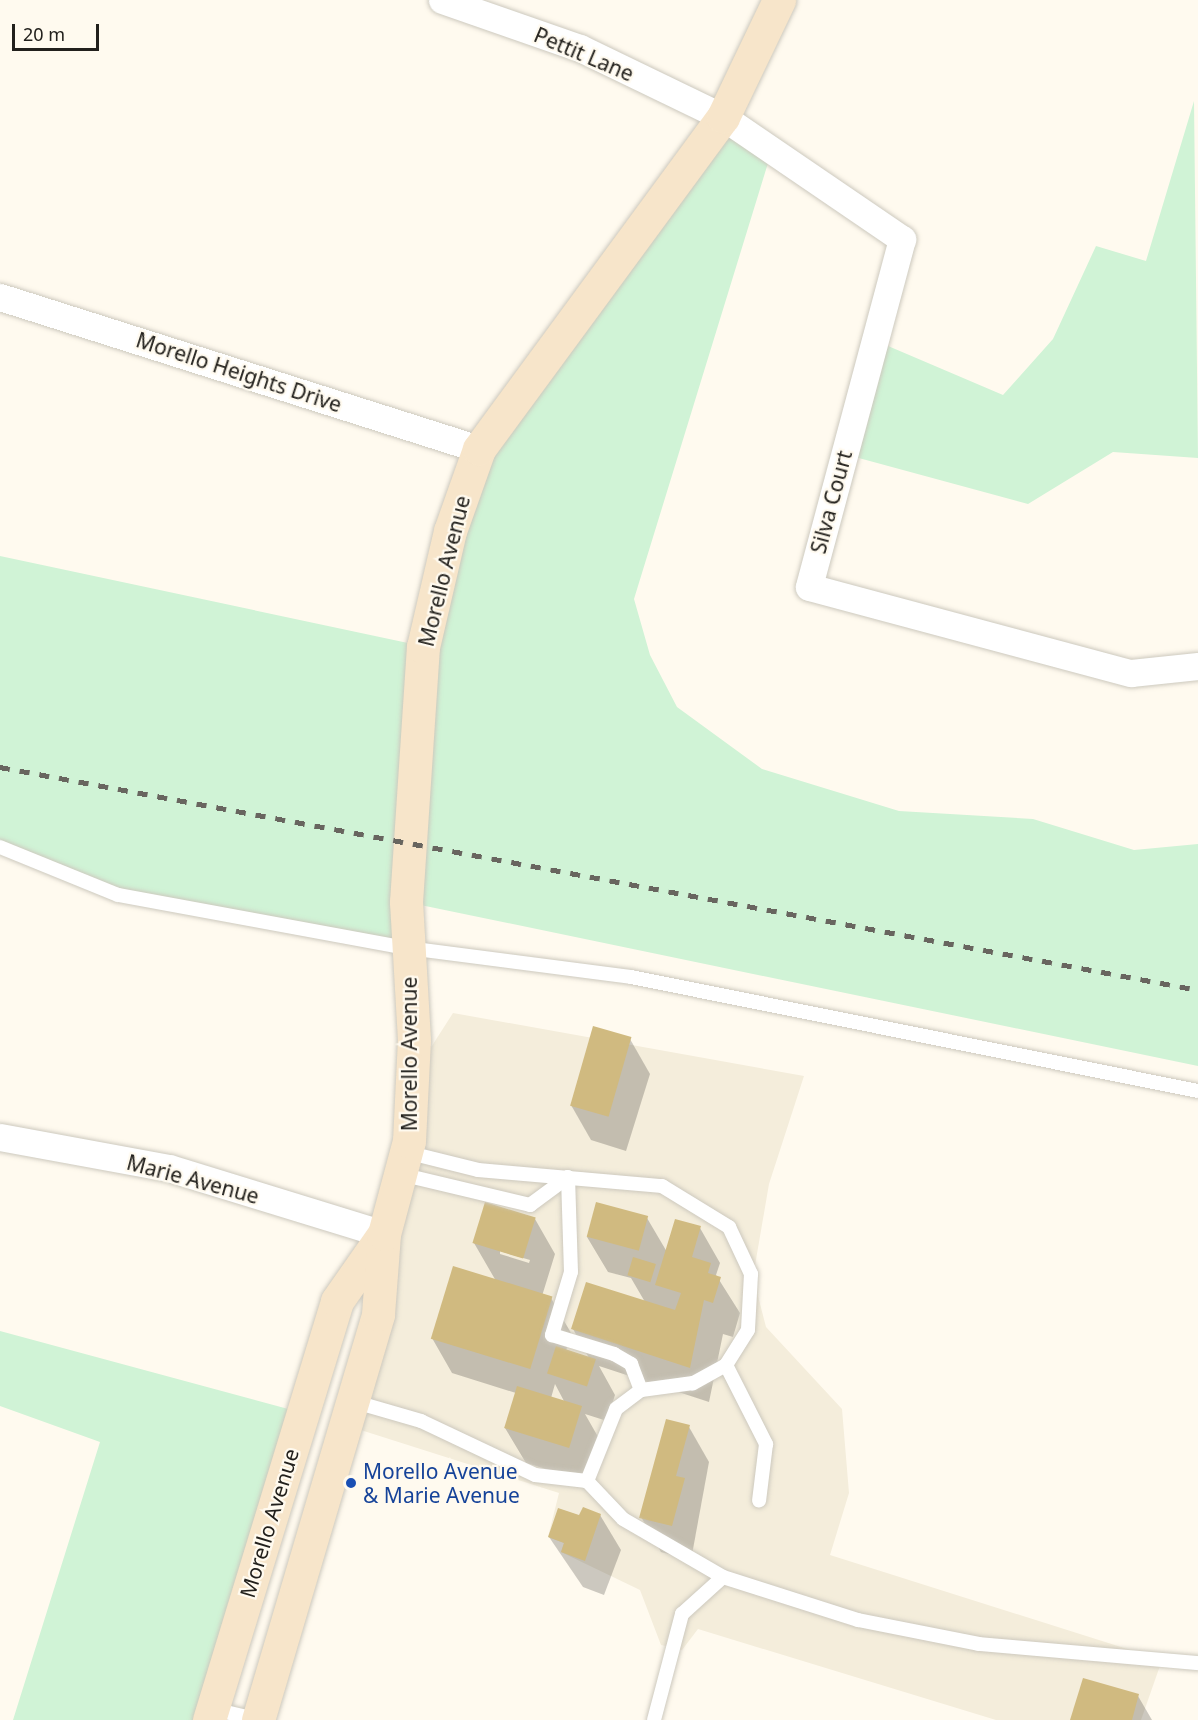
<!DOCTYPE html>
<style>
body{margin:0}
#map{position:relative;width:1198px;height:1720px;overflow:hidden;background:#fffaef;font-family:"Noto Sans",sans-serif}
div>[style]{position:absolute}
.built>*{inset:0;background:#f4eddb}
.green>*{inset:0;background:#d0f3d6}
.shadow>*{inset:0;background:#0003}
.building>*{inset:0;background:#d0ba80;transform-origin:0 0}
.roads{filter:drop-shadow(0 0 2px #cdc9be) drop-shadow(0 0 2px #cdc9be)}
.lane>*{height:14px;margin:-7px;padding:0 7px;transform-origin:7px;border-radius:7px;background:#fff}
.street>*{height:27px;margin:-13.5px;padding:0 13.5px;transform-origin:13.5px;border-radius:13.5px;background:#fff}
.secondary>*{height:33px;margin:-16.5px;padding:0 16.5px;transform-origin:16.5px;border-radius:16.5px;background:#f7e5ca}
.rail>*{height:4.5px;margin-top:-2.25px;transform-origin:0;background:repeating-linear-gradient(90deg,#68655f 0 10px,transparent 0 20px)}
.dots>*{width:16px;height:16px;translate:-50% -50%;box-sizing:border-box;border:3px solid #fffaef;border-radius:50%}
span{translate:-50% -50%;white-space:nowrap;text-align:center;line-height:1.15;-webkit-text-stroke:4.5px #fffaef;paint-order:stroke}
.street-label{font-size:21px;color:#22201c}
.transit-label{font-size:21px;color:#164399}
.left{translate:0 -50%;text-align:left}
.scale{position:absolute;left:12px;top:24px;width:87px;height:27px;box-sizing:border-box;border:3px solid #22201c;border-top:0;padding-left:8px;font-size:18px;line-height:21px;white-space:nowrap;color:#22201c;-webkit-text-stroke:4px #fffaef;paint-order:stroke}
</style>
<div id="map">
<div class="built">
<div style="clip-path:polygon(453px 1013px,804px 1076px,769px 1184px,753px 1277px,766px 1327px,842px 1409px,849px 1493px,830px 1555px,1162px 1660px,1141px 1720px,996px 1720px,698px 1629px,682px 1650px,661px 1645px,640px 1590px,561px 1552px,564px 1543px,548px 1537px,559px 1493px,345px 1425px,412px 1077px)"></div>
</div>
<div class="green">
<div style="clip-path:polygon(1194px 101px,1198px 458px,1113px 452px,1028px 504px,844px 454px,874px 340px,1003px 395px,1053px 339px,1096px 246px,1146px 261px)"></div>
<div style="clip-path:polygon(723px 117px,772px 150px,634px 599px,650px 655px,677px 707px,762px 769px,899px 811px,1033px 819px,1134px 850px,1198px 844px,1198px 1066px,406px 902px,408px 948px,118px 895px,0 847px,0 556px,422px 646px,479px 449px)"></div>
<div style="clip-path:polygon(0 1331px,303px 1413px,209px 1720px,13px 1720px,100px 1442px,0 1406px)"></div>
</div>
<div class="shadow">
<div style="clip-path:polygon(630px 1039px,650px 1074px,626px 1151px,591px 1140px,571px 1105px)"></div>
<div style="clip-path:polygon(evenodd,647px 1218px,667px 1252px,700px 1228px,720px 1263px,716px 1275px,740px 1313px,733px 1337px,723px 1334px,709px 1402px,599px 1366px,615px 1395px,607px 1421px,585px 1414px,601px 1442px,589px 1482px,526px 1463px,505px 1428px,516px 1393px,452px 1373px,432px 1338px,496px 1281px,474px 1243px,535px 1219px,555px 1254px,542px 1296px,551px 1298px,571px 1333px,566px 1351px,589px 1358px,573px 1329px,645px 1302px,631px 1278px,608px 1272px,587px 1237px,647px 1218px,500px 1251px,530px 1260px,529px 1263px,500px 1254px,500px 1251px,647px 1218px,555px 1384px,565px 1403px,551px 1398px,555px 1384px)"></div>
<div style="clip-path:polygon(689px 1427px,709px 1462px,691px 1560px,661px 1552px,641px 1517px)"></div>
<div style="clip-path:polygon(600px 1515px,621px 1550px,604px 1595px,583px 1587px,549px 1537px,580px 1517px)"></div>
<div style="clip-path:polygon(1138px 1696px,1152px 1720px,1072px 1720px)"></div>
</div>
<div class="building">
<div style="left:593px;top:1026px;width:40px;height:83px;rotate:16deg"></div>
<div style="left:485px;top:1202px;width:53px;height:43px;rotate:17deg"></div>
<div style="left:596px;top:1202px;width:54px;height:36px;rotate:15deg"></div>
<div style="clip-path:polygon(675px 1219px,701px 1226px,692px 1257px,711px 1263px,708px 1273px,721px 1277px,713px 1303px,704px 1300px,690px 1368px,571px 1329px,586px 1282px,675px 1310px,681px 1293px,655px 1285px)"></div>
<div style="left:633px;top:1257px;width:24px;height:19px;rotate:17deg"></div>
<div style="left:453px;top:1266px;width:104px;height:76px;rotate:17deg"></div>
<div style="left:556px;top:1346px;width:42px;height:29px;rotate:18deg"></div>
<div style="left:517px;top:1386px;width:68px;height:44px;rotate:17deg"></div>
<div style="clip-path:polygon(666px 1419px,690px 1425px,676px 1476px,685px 1478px,672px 1526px,639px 1518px)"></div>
<div style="clip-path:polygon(583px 1507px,601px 1514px,585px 1561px,561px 1552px,564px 1543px,548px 1537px,558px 1508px,579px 1515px)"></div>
<div style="clip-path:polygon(1083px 1678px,1139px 1694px,1132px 1720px,1070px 1720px)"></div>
</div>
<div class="roads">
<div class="lane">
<div style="left:0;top:847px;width:127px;rotate:22.1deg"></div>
<div style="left:118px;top:895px;width:295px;rotate:10.4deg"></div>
<div style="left:408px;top:948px;width:225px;rotate:7.4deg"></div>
<div style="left:631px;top:977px;width:578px;rotate:11.37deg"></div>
<div style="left:406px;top:1152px;width:74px;rotate:14deg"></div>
<div style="left:478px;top:1170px;width:185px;rotate:5deg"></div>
<div style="left:662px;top:1186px;width:79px;rotate:31.5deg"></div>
<div style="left:729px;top:1227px;width:52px;rotate:64.9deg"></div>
<div style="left:751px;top:1274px;width:56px;rotate:93.1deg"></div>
<div style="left:748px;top:1330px;width:41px;rotate:122.2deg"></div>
<div style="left:726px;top:1365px;width:38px;rotate:151deg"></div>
<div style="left:693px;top:1383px;width:52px;rotate:172.3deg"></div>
<div style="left:641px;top:1390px;width:31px;rotate:143deg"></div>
<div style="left:616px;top:1409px;width:78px;rotate:111.9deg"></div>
<div style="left:400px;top:1174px;width:134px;rotate:13.4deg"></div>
<div style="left:530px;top:1205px;width:47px;rotate:-36.4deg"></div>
<div style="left:568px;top:1177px;width:95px;rotate:88.2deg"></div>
<div style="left:571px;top:1272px;width:66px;rotate:106.8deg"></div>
<div style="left:552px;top:1335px;width:65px;rotate:17deg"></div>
<div style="left:614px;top:1354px;width:20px;rotate:30deg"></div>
<div style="left:631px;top:1364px;width:28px;rotate:69deg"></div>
<div style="left:726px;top:1365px;width:89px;rotate:63.1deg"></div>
<div style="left:766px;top:1444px;width:57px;rotate:97deg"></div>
<div style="left:352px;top:1401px;width:72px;rotate:16.2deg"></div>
<div style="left:421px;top:1421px;width:126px;rotate:25.3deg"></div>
<div style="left:535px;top:1475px;width:52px;rotate:6.6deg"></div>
<div style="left:587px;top:1481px;width:52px;rotate:46.5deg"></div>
<div style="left:623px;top:1519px;width:116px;rotate:30.1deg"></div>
<div style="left:723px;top:1577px;width:142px;rotate:17.7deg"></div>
<div style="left:858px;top:1620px;width:123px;rotate:11.2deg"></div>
<div style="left:979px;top:1644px;width:220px;rotate:5deg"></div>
<div style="left:213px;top:1709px;width:47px;rotate:13.4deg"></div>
<div style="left:654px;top:1720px;width:110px;rotate:-75.2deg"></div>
<div style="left:682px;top:1614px;width:55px;rotate:-42.1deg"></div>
</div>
<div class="street">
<div style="left:442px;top:0;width:146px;rotate:19.2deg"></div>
<div style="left:580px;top:48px;width:159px;rotate:25.8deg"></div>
<div style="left:723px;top:117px;width:217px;rotate:34.3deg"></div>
<div style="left:902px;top:239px;width:360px;rotate:105deg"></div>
<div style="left:809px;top:587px;width:333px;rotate:15deg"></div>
<div style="left:1131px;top:673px;width:67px;rotate:-6deg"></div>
<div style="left:0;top:297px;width:503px;rotate:17.61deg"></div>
<div style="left:0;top:1137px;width:172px;rotate:10.4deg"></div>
<div style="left:169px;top:1168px;width:225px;rotate:17.1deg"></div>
</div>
<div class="secondary">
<div style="left:209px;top:1720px;width:438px;rotate:-73deg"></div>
<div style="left:337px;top:1301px;width:80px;rotate:-55.1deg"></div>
<div style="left:258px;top:1720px;width:423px;rotate:-73.5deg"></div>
<div style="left:378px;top:1314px;width:80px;rotate:-85.7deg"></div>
<div style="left:384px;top:1234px;width:96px;rotate:-75deg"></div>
<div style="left:409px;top:1141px;width:101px;rotate:-87.2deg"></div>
<div style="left:414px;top:1040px;width:138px;rotate:-93.3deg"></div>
<div style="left:406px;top:902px;width:256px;rotate:-86.2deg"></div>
<div style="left:423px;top:647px;width:119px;rotate:-76.9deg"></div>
<div style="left:450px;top:531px;width:87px;rotate:-70.5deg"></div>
<div style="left:479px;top:449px;width:412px;rotate:-53.7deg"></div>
<div style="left:723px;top:117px;width:130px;rotate:-64.4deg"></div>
</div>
</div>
<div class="rail">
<div style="left:0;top:767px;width:1219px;rotate:10.54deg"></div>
</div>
<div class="dots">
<div style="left:351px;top:1483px;background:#1a4fb4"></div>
</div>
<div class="street-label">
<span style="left:584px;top:54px;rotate:23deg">Pettit Lane</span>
<span style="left:239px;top:372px;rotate:18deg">Morello Heights Drive</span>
<span style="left:831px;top:502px;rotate:-75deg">Silva Court</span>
<span style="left:444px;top:571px;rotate:-76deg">Morello Avenue</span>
<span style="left:409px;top:1054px;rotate:-90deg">Morello Avenue</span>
<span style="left:193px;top:1179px;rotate:15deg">Marie Avenue</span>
<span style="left:269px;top:1523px;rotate:-73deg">Morello Avenue</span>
</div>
<div class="transit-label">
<span class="left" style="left:363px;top:1483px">Morello Avenue<br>&amp; Marie Avenue</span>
</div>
<div class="scale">20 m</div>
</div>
